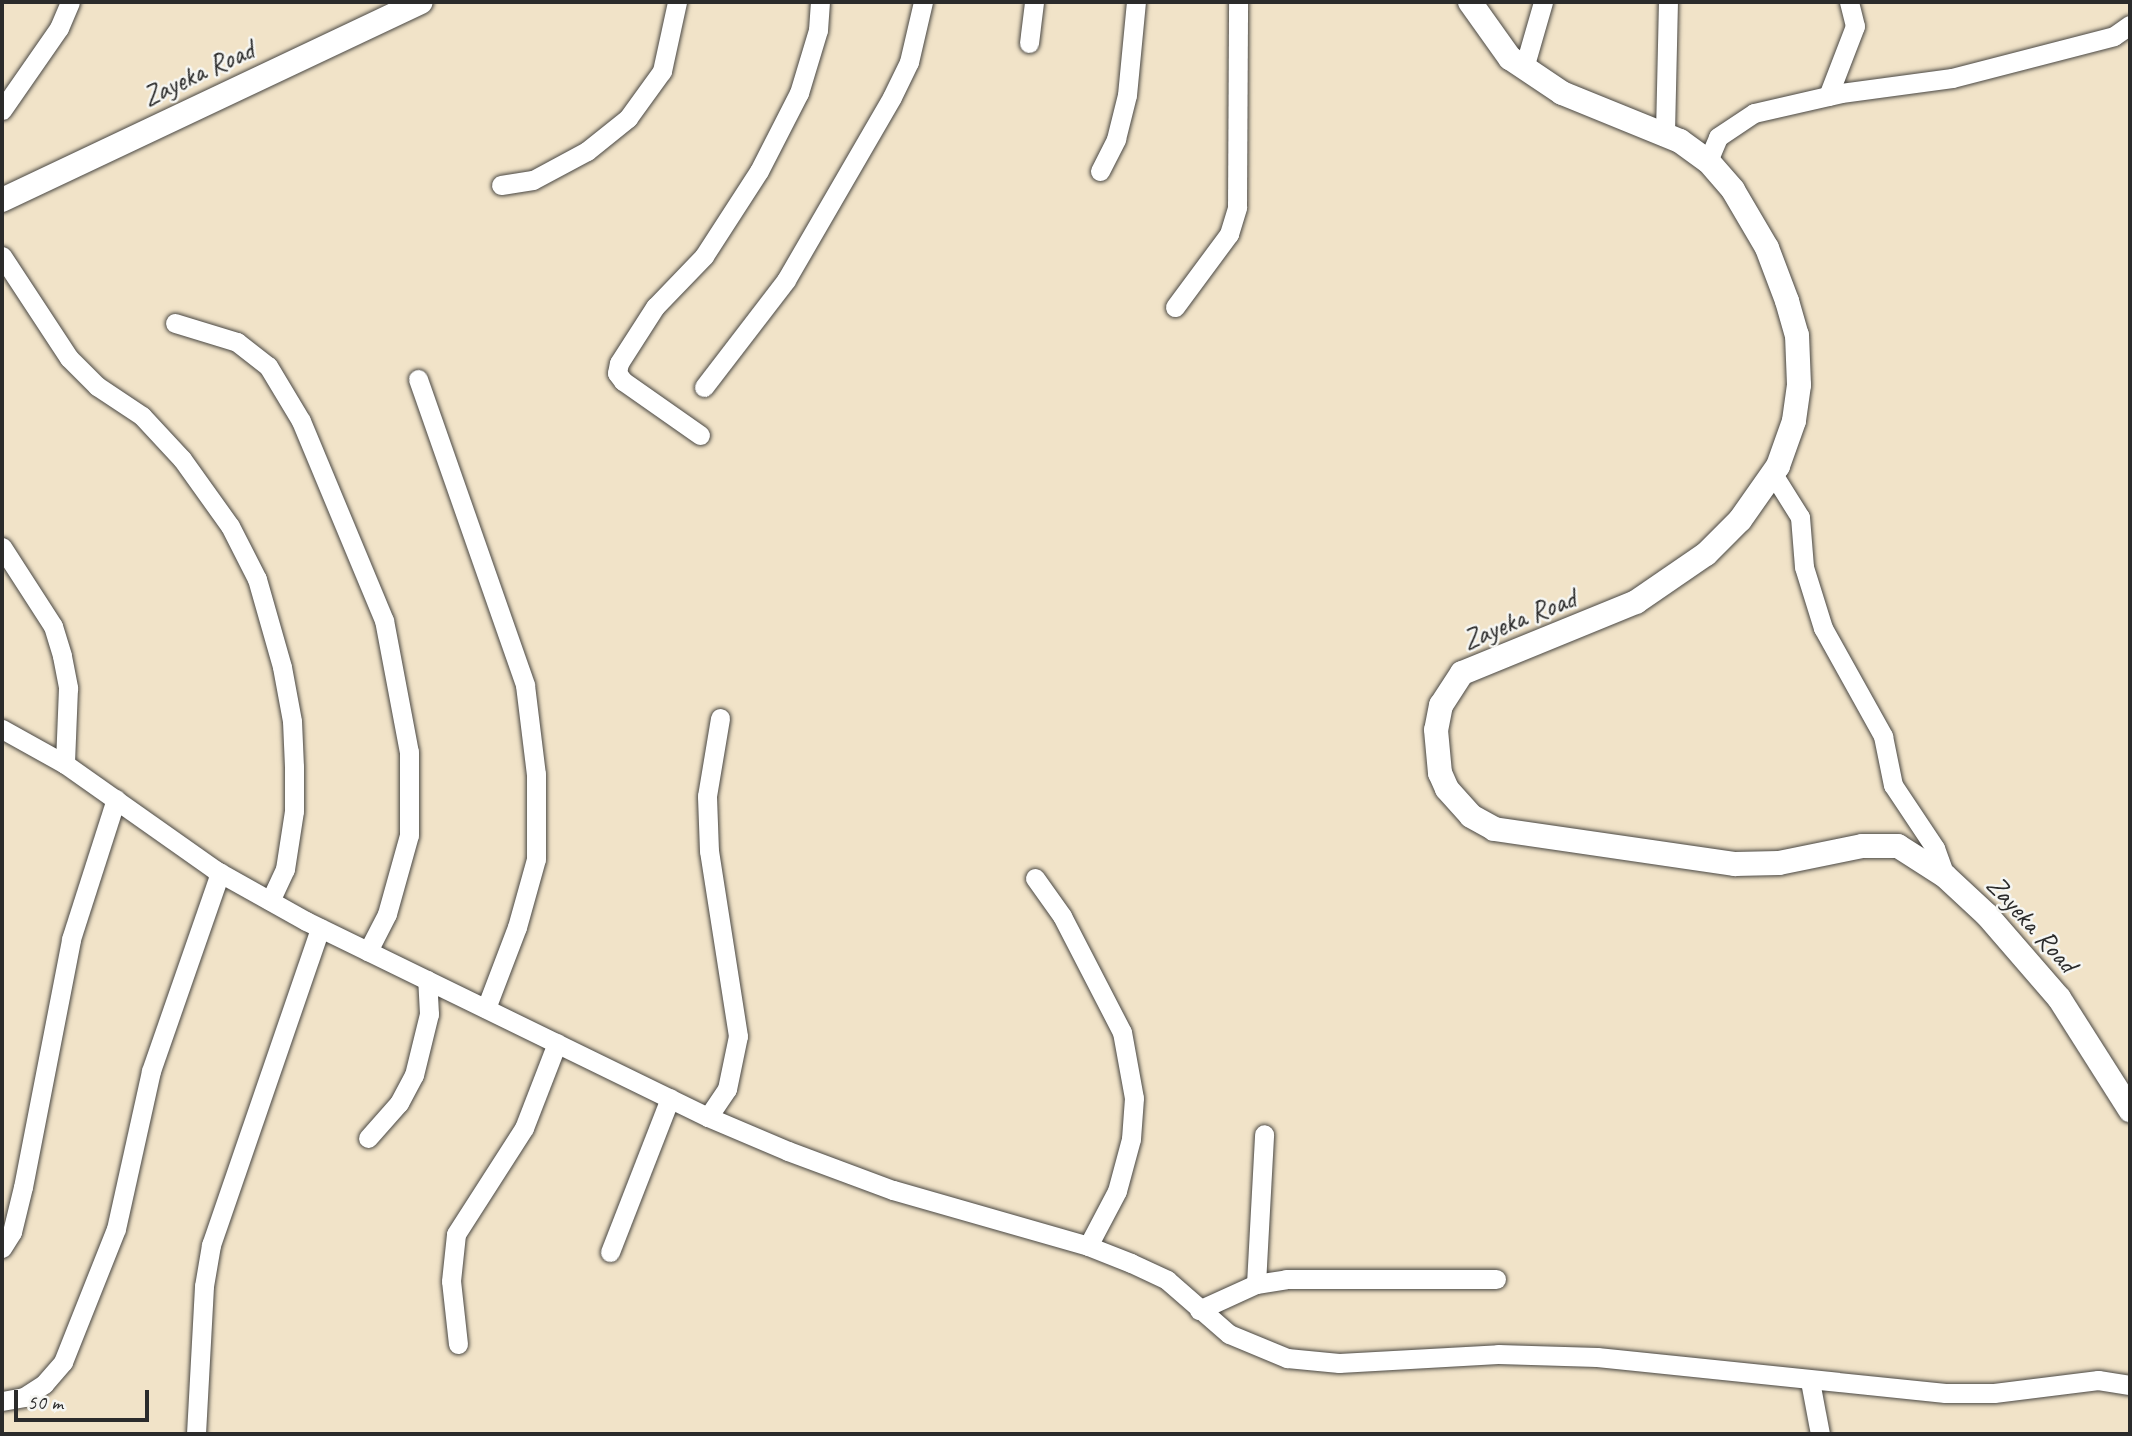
<!DOCTYPE html>
<style>
body{margin:0}
#map{position:relative;width:2132px;height:1436px;overflow:hidden;background:#f1e3c8;font-family:Caveat,sans-serif}
div>[style]{position:absolute}
.roads{filter:drop-shadow(0 0 2px #494743) drop-shadow(0 0 2px #494743)}
.minor>*{height:19px;margin:-9.5px;padding:0 9.5px;transform-origin:9.5px;border-radius:9.5px;background:#fff}
.tertiary>*{height:24px;margin:-12px;padding:0 12px;transform-origin:12px;border-radius:12px;background:#fff}
span{translate:-50% -50%;white-space:nowrap;text-align:center;line-height:1.15;-webkit-text-stroke:5px #f6f6f2;paint-order:stroke}
.street-label{font-size:28px;color:#2b2b2b}
.frame{position:absolute;inset:0;border:4px solid #2b2b2b;pointer-events:none}
.scale{position:absolute;left:14px;top:1390px;width:135px;height:32px;box-sizing:border-box;border:4px solid #2b2b2b;border-top:0;padding-left:9px;font-size:21px;line-height:24px;white-space:nowrap;color:#2b2b2b;-webkit-text-stroke:5px #f6f6f2;paint-order:stroke}
</style>
<div id="map">
<div class="roads">
<div class="minor">
<div style="left:1029px;top:43px;width:41px;rotate:-83deg"></div>
<div style="left:1524px;top:68px;width:69px;rotate:-73.9deg"></div>
<div style="left:1828px;top:96px;width:75px;rotate:-68.9deg"></div>
<div style="left:1855px;top:26px;width:25px;rotate:-104deg"></div>
<div style="left:2px;top:110px;width:100px;rotate:-55.2deg"></div>
<div style="left:59px;top:28px;width:28px;rotate:-67deg"></div>
<div style="left:1665px;top:133px;width:131px;rotate:-88.7deg"></div>
<div style="left:1708px;top:161px;width:26px;rotate:-67deg"></div>
<div style="left:1718px;top:137px;width:43px;rotate:-33.7deg"></div>
<div style="left:1754px;top:113px;width:89px;rotate:-12.9deg"></div>
<div style="left:1841px;top:93px;width:112px;rotate:-7.7deg"></div>
<div style="left:1952px;top:78px;width:167px;rotate:-14.5deg"></div>
<div style="left:2114px;top:36px;width:19px;rotate:-35deg"></div>
<div style="left:1100px;top:171px;width:36px;rotate:-63deg"></div>
<div style="left:1116px;top:139px;width:45px;rotate:-76deg"></div>
<div style="left:1127px;top:95px;width:93px;rotate:-84.5deg"></div>
<div style="left:501px;top:185px;width:32px;rotate:-9deg"></div>
<div style="left:533px;top:180px;width:61px;rotate:-28.2deg"></div>
<div style="left:587px;top:151px;width:53px;rotate:-38.8deg"></div>
<div style="left:628px;top:118px;width:58px;rotate:-54.1deg"></div>
<div style="left:662px;top:71px;width:71px;rotate:-77.7deg"></div>
<div style="left:2px;top:256px;width:122px;rotate:56.7deg"></div>
<div style="left:69px;top:358px;width:40px;rotate:45deg"></div>
<div style="left:97px;top:386px;width:54px;rotate:33.7deg"></div>
<div style="left:142px;top:416px;width:59px;rotate:47.1deg"></div>
<div style="left:182px;top:459px;width:82px;rotate:54.4deg"></div>
<div style="left:230px;top:526px;width:59px;rotate:63deg"></div>
<div style="left:257px;top:579px;width:91px;rotate:74.1deg"></div>
<div style="left:282px;top:667px;width:55px;rotate:79.5deg"></div>
<div style="left:292px;top:721px;width:46px;rotate:87.5deg"></div>
<div style="left:294px;top:767px;width:44px;rotate:90deg"></div>
<div style="left:294px;top:811px;width:59px;rotate:98.8deg"></div>
<div style="left:285px;top:869px;width:35px;rotate:115deg"></div>
<div style="left:1175px;top:307px;width:91px;rotate:-53.5deg"></div>
<div style="left:1229px;top:234px;width:28px;rotate:-73deg"></div>
<div style="left:1237px;top:207px;width:205px;rotate:-89.7deg"></div>
<div style="left:175px;top:323px;width:65px;rotate:17deg"></div>
<div style="left:237px;top:342px;width:39px;rotate:38deg"></div>
<div style="left:268px;top:366px;width:64px;rotate:59deg"></div>
<div style="left:301px;top:421px;width:216px;rotate:67.4deg"></div>
<div style="left:384px;top:620px;width:134px;rotate:79.3deg"></div>
<div style="left:409px;top:752px;width:83px;rotate:90deg"></div>
<div style="left:409px;top:835px;width:82px;rotate:105.6deg"></div>
<div style="left:387px;top:914px;width:42px;rotate:117.2deg"></div>
<div style="left:418px;top:379px;width:324px;rotate:70.7deg"></div>
<div style="left:525px;top:685px;width:90px;rotate:83deg"></div>
<div style="left:536px;top:774px;width:85px;rotate:90deg"></div>
<div style="left:536px;top:859px;width:71px;rotate:105.6deg"></div>
<div style="left:517px;top:927px;width:87px;rotate:110.9deg"></div>
<div style="left:704px;top:387px;width:135px;rotate:-52.5deg"></div>
<div style="left:786px;top:280px;width:211px;rotate:-59.9deg"></div>
<div style="left:892px;top:97px;width:39px;rotate:-64deg"></div>
<div style="left:909px;top:62px;width:62px;rotate:-76.9deg"></div>
<div style="left:700px;top:435px;width:94px;rotate:-145deg"></div>
<div style="left:623px;top:381px;width:10px;rotate:-127deg"></div>
<div style="left:617px;top:373px;width:10px;rotate:-79deg"></div>
<div style="left:619px;top:363px;width:67px;rotate:-57.3deg"></div>
<div style="left:655px;top:307px;width:71px;rotate:-46.1deg"></div>
<div style="left:704px;top:256px;width:101px;rotate:-57.1deg"></div>
<div style="left:759px;top:171px;width:88px;rotate:-62.9deg"></div>
<div style="left:799px;top:93px;width:66px;rotate:-73.2deg"></div>
<div style="left:818px;top:30px;width:28px;rotate:-86deg"></div>
<div style="left:1773px;top:474px;width:51px;rotate:57.9deg"></div>
<div style="left:1800px;top:517px;width:50px;rotate:85.4deg"></div>
<div style="left:1804px;top:567px;width:64px;rotate:72.7deg"></div>
<div style="left:1823px;top:628px;width:124px;rotate:60.9deg"></div>
<div style="left:1883px;top:736px;width:50px;rotate:78.5deg"></div>
<div style="left:1893px;top:785px;width:76px;rotate:56.3deg"></div>
<div style="left:1935px;top:848px;width:30px;rotate:70deg"></div>
<div style="left:2px;top:547px;width:94px;rotate:57.2deg"></div>
<div style="left:53px;top:626px;width:31px;rotate:73deg"></div>
<div style="left:62px;top:656px;width:33px;rotate:79deg"></div>
<div style="left:68px;top:688px;width:76px;rotate:92.3deg"></div>
<div style="left:2px;top:729px;width:72px;rotate:29.1deg"></div>
<div style="left:65px;top:764px;width:184px;rotate:35.2deg"></div>
<div style="left:215px;top:870px;width:104px;rotate:29.3deg"></div>
<div style="left:306px;top:921px;width:447px;rotate:26deg"></div>
<div style="left:708px;top:1117px;width:87px;rotate:23deg"></div>
<div style="left:788px;top:1151px;width:112px;rotate:20.4deg"></div>
<div style="left:893px;top:1190px;width:203px;rotate:16deg"></div>
<div style="left:1088px;top:1246px;width:46px;rotate:21.6deg"></div>
<div style="left:1131px;top:1263px;width:40px;rotate:25deg"></div>
<div style="left:1167px;top:1280px;width:82px;rotate:41.1deg"></div>
<div style="left:1229px;top:1334px;width:63px;rotate:22.5deg"></div>
<div style="left:1287px;top:1358px;width:52px;rotate:5.5deg"></div>
<div style="left:1339px;top:1363px;width:159px;rotate:-3.2deg"></div>
<div style="left:1498px;top:1354px;width:99px;rotate:1.7deg"></div>
<div style="left:1597px;top:1357px;width:350px;rotate:5.9deg"></div>
<div style="left:1945px;top:1393px;width:49px"></div>
<div style="left:1994px;top:1393px;width:105px;rotate:-7.1deg"></div>
<div style="left:2098px;top:1380px;width:32px;rotate:9deg"></div>
<div style="left:1035px;top:878px;width:47px;rotate:54.6deg"></div>
<div style="left:1062px;top:916px;width:131px;rotate:62.7deg"></div>
<div style="left:1122px;top:1032px;width:67px;rotate:79.7deg"></div>
<div style="left:1134px;top:1098px;width:41px;rotate:94.2deg"></div>
<div style="left:1131px;top:1139px;width:54px;rotate:105.1deg"></div>
<div style="left:1117px;top:1191px;width:62px;rotate:117.8deg"></div>
<div style="left:708px;top:1117px;width:34px;rotate:-56deg"></div>
<div style="left:727px;top:1089px;width:54px;rotate:-78.3deg"></div>
<div style="left:738px;top:1036px;width:187px;rotate:-98.9deg"></div>
<div style="left:709px;top:851px;width:55px;rotate:-92.1deg"></div>
<div style="left:707px;top:796px;width:79px;rotate:-80.5deg"></div>
<div style="left:368px;top:1138px;width:47px;rotate:-48.5deg"></div>
<div style="left:399px;top:1103px;width:32px;rotate:-62deg"></div>
<div style="left:414px;top:1075px;width:63px;rotate:-76.2deg"></div>
<div style="left:429px;top:1014px;width:34px;rotate:-93deg"></div>
<div style="left:2px;top:1248px;width:19px;rotate:-58deg"></div>
<div style="left:12px;top:1232px;width:46px;rotate:-76.3deg"></div>
<div style="left:23px;top:1187px;width:253px;rotate:-79deg"></div>
<div style="left:71px;top:939px;width:147px;rotate:-72.2deg"></div>
<div style="left:610px;top:1252px;width:165px;rotate:-68.7deg"></div>
<div style="left:1256px;top:1284px;width:150px;rotate:-86.9deg"></div>
<div style="left:1199px;top:1310px;width:63px;rotate:-24.5deg"></div>
<div style="left:1256px;top:1284px;width:30px;rotate:-9deg"></div>
<div style="left:1286px;top:1279px;width:210px"></div>
<div style="left:458px;top:1344px;width:63px;rotate:-96.3deg"></div>
<div style="left:451px;top:1281px;width:47px;rotate:-83.9deg"></div>
<div style="left:456px;top:1234px;width:126px;rotate:-57.3deg"></div>
<div style="left:524px;top:1128px;width:91px;rotate:-68.8deg"></div>
<div style="left:1810px;top:1381px;width:54px;rotate:79.3deg"></div>
<div style="left:2px;top:1401px;width:22px;rotate:-10deg"></div>
<div style="left:24px;top:1397px;width:24px;rotate:-33deg"></div>
<div style="left:44px;top:1384px;width:29px;rotate:-49deg"></div>
<div style="left:63px;top:1362px;width:143px;rotate:-68.3deg"></div>
<div style="left:116px;top:1229px;width:162px;rotate:-77.5deg"></div>
<div style="left:151px;top:1071px;width:210px;rotate:-70.8deg"></div>
<div style="left:196px;top:1434px;width:148px;rotate:-86.9deg"></div>
<div style="left:204px;top:1286px;width:42px;rotate:-80.3deg"></div>
<div style="left:211px;top:1245px;width:335px;rotate:-71deg"></div>
</div>
<div class="tertiary">
<div style="left:1470px;top:2px;width:69px;rotate:54.5deg"></div>
<div style="left:1510px;top:58px;width:63px;rotate:33.9deg"></div>
<div style="left:1562px;top:93px;width:127px;rotate:22.1deg"></div>
<div style="left:1680px;top:141px;width:34px;rotate:36deg"></div>
<div style="left:1708px;top:161px;width:38px;rotate:49deg"></div>
<div style="left:1733px;top:190px;width:67px;rotate:59.6deg"></div>
<div style="left:1767px;top:248px;width:57px;rotate:69.3deg"></div>
<div style="left:1787px;top:301px;width:35px;rotate:74deg"></div>
<div style="left:1797px;top:335px;width:50px;rotate:87.7deg"></div>
<div style="left:1799px;top:385px;width:36px;rotate:98deg"></div>
<div style="left:1794px;top:421px;width:48px;rotate:109.6deg"></div>
<div style="left:1778px;top:466px;width:66px;rotate:125.1deg"></div>
<div style="left:1740px;top:520px;width:48px;rotate:135deg"></div>
<div style="left:1706px;top:554px;width:85px;rotate:145.6deg"></div>
<div style="left:1636px;top:602px;width:188px;rotate:157.8deg"></div>
<div style="left:1462px;top:673px;width:38px;rotate:123deg"></div>
<div style="left:1441px;top:705px;width:25px;rotate:101deg"></div>
<div style="left:1436px;top:730px;width:43px;rotate:84.7deg"></div>
<div style="left:1440px;top:773px;width:17px;rotate:66deg"></div>
<div style="left:1447px;top:789px;width:36px;rotate:48deg"></div>
<div style="left:1471px;top:816px;width:26px;rotate:29deg"></div>
<div style="left:1494px;top:829px;width:244px;rotate:8.3deg"></div>
<div style="left:1735px;top:864px;width:44px;rotate:-1.3deg"></div>
<div style="left:1779px;top:863px;width:85px;rotate:-11.6deg"></div>
<div style="left:1862px;top:846px;width:36px"></div>
<div style="left:1898px;top:846px;width:56px;rotate:32.6deg"></div>
<div style="left:1945px;top:876px;width:57px;rotate:42.9deg"></div>
<div style="left:1987px;top:915px;width:110px;rotate:49.1deg"></div>
<div style="left:2059px;top:998px;width:133px;rotate:57.6deg"></div>
<div style="left:2px;top:200px;width:463px;rotate:-25.3deg"></div>
</div>
</div>
<div class="street-label">
<span style="left:198px;top:73px;rotate:-25deg">Zayeka Road</span>
<span style="left:1519px;top:619px;rotate:-22deg">Zayeka Road</span>
<span style="left:2032px;top:924px;rotate:48deg">Zayeka Road</span>
</div>
<div class="frame"></div>
<div class="scale">50 m</div>
</div>
